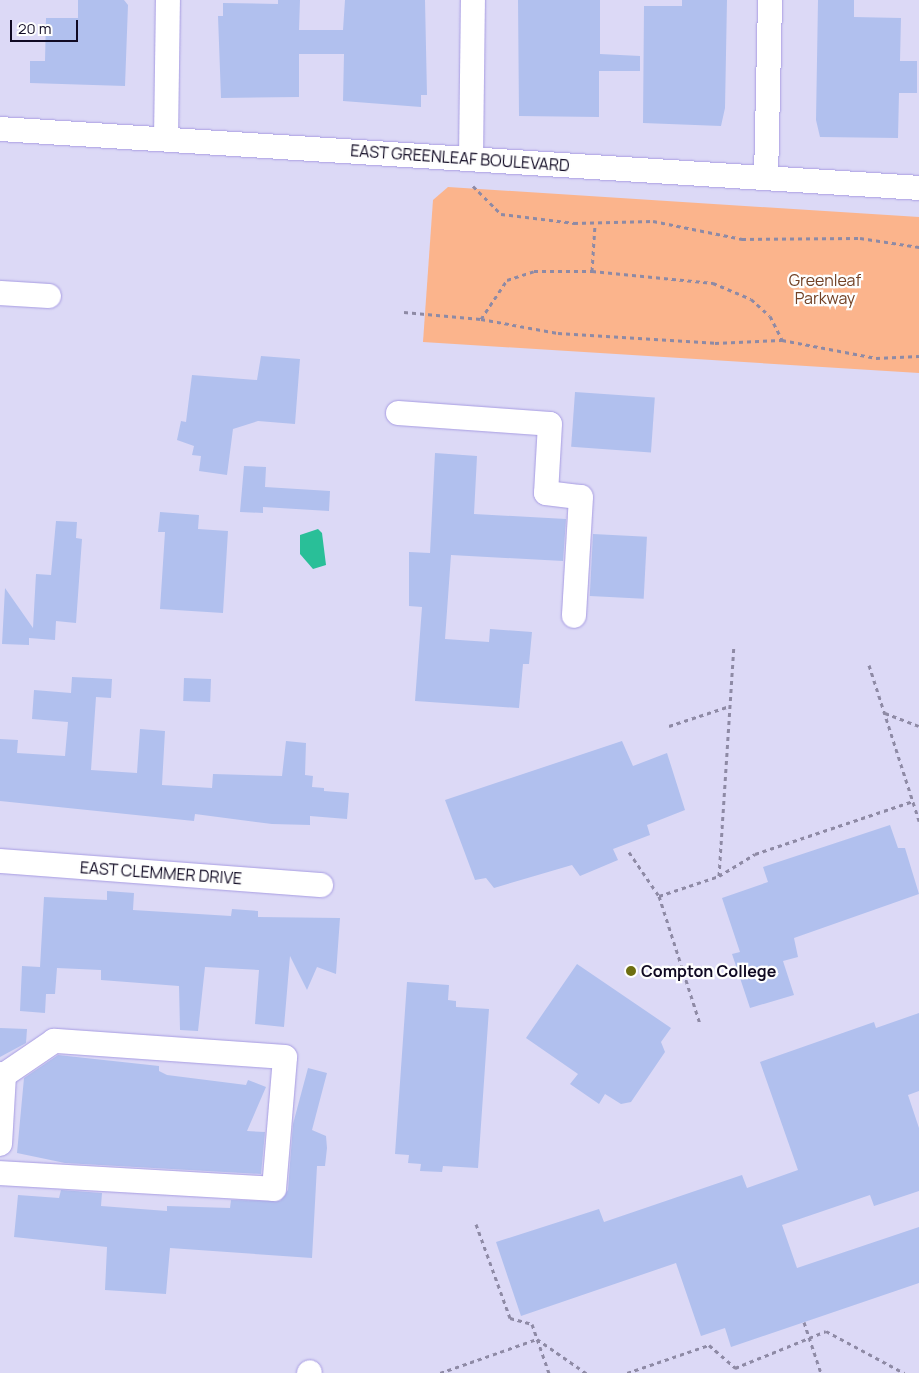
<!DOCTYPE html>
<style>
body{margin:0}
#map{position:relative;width:919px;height:1373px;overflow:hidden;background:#dcd9f6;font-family:Manrope,sans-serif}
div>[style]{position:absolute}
.green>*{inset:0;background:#fbb48c}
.water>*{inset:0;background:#29bf98}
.building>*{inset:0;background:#b1c0ee;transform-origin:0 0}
.path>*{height:3px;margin-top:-1.5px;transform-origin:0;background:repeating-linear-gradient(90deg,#8e8aa5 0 4px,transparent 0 8px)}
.roads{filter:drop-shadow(0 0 1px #a79ce2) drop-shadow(0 0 1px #a79ce2)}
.minor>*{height:24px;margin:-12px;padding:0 12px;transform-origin:12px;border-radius:12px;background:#fff}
.dots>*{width:14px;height:14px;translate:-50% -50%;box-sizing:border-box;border:2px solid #fefefe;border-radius:50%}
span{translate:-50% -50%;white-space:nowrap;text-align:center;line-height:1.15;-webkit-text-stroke:4.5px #fefefe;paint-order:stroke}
.street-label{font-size:16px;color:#100a23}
.park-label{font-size:16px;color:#724226}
.poi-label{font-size:16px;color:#100a23;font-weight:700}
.left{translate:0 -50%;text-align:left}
.scale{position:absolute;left:10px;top:20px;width:68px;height:22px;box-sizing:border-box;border:2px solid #100a23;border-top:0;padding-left:6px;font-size:15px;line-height:18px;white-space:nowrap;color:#100a23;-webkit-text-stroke:4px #fefefe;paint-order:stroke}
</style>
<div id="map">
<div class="green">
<div style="clip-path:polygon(448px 187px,919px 217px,919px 373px,423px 342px,433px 200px)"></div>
</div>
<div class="water">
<div style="clip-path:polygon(318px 529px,322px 533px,326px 565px,313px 569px,300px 554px,300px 535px)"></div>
</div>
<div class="building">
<div style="clip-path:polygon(78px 0,124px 0,128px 5px,125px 86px,30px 83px,30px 61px,45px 61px,46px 18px,78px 18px)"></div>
<div style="clip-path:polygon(278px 0,300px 0,299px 30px,343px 30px,345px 0,425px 0,427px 95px,421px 95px,421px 107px,343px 101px,344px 54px,299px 54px,299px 97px,221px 98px,218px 16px,223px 16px,223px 3px,278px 4px)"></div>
<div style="clip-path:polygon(518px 0,600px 0,600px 54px,640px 56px,640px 71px,599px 71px,599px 117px,519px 116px)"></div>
<div style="clip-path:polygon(682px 0,727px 0,725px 108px,721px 126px,643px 123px,644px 6px,682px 6px)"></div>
<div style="clip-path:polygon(818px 0,854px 0,854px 17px,901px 18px,900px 61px,917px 61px,917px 93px,899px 93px,898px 138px,820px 137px,816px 120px)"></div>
<div style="clip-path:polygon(261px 356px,300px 359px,295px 424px,258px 421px,233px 429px,227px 475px,199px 471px,201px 456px,192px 455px,194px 446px,177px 440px,181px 421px,186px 422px,192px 375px,257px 380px)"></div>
<div style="left:575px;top:392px;width:80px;height:55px;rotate:4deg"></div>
<div style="clip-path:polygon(435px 453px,477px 456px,474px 514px,566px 519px,563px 561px,451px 555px,445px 639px,489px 642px,490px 629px,532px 632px,529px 664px,523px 664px,519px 708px,415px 701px,422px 607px,409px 606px,409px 552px,430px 553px)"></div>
<div style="clip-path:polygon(244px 466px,266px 467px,265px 487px,330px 491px,329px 511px,263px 507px,263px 513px,240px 512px)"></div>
<div style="clip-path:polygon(160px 512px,199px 515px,198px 529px,228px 531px,223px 613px,160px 609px,165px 532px,158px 532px)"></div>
<div style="clip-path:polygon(56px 521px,77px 522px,76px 538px,82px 539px,76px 623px,56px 621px,55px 640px,29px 638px,29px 645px,2px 644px,5px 588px,33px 628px,36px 574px,51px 575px)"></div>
<div style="left:593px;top:534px;width:54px;height:62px;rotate:3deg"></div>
<div style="clip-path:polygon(72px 677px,112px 679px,111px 698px,96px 697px,91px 770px,137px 773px,140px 729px,165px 731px,162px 785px,212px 788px,213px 774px,282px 776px,286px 741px,306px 743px,305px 775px,313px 776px,312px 787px,324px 788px,324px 791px,349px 793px,347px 819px,310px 816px,310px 825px,272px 824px,195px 814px,194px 821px,0 801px,0 739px,18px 740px,17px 753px,65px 756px,68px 722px,32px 719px,34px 690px,71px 693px)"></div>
<div style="left:184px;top:678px;width:27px;height:23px;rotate:2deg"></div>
<div style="clip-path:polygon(622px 741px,633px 766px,667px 753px,685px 810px,647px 825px,650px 835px,613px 849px,618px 860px,580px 876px,572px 865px,494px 888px,486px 878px,475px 880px,445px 800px)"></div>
<div style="clip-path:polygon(890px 825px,898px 848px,905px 848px,919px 894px,794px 938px,798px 957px,783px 961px,794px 995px,750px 1008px,732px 954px,740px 952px,722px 898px,768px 882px,763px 867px)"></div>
<div style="clip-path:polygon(107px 891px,134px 893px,133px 910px,231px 916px,232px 909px,258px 911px,258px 917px,340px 918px,336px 974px,317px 967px,307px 990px,290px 956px,284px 1027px,255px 1024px,259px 970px,205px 967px,198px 1031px,180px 1030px,179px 986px,101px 980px,101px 970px,57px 968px,55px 994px,46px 994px,45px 1013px,20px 1011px,22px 966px,40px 967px,44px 897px,107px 900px)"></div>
<div style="clip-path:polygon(577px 964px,671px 1028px,661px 1042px,665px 1052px,631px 1102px,621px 1104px,605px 1094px,599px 1104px,570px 1084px,578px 1074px,526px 1038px)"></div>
<div style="clip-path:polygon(407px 982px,449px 985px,448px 1000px,456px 1001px,456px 1007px,489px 1009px,478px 1168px,443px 1166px,442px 1172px,420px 1171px,421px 1164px,408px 1163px,409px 1155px,395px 1154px)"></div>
<div style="clip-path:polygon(919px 1013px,919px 1091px,908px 1095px,919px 1128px,919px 1191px,874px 1206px,870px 1195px,782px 1225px,797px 1268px,919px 1227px,919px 1283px,731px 1347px,725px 1328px,701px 1336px,676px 1263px,521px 1316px,496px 1242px,599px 1209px,604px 1222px,742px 1175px,747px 1188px,798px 1170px,760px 1062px,874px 1022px,876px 1028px)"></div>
<div style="clip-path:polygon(0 1028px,27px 1029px,26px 1043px,0 1057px)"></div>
<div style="clip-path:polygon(58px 1055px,159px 1066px,159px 1071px,167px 1075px,246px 1085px,248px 1080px,266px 1087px,247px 1131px,265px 1132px,261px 1174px,65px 1163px,17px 1153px,24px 1078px)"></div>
<div style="clip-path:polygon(308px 1068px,327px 1073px,312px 1130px,326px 1136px,327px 1148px,325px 1166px,317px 1166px,312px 1258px,170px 1248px,166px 1294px,105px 1290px,107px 1247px,14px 1237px,18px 1195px,59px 1198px,61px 1190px,102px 1193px,101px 1206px,167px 1211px,167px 1206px,230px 1208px,231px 1200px,280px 1201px,288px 1190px,293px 1124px)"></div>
</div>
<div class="path">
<div style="left:473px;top:186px;width:40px;rotate:45deg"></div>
<div style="left:501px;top:214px;width:74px;rotate:7deg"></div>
<div style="left:574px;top:223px;width:79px;rotate:-1.5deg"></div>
<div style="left:653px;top:221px;width:91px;rotate:11.4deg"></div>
<div style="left:742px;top:239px;width:118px;rotate:-0.5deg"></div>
<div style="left:860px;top:238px;width:60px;rotate:8.7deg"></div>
<div style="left:592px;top:271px;width:47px;rotate:-86.3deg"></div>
<div style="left:404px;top:312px;width:77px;rotate:5.2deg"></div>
<div style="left:481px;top:319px;width:78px;rotate:10.3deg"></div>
<div style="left:558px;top:333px;width:157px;rotate:3.6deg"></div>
<div style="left:715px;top:343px;width:67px;rotate:-2.6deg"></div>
<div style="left:782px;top:340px;width:96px;rotate:10.8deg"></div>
<div style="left:876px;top:358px;width:43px;rotate:-2.7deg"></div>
<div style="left:481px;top:319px;width:47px;rotate:-56.3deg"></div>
<div style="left:507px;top:280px;width:28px;rotate:-18deg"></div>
<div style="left:534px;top:271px;width:58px"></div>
<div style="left:592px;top:271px;width:122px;rotate:5.7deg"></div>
<div style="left:713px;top:283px;width:41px;rotate:22.8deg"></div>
<div style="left:751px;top:299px;width:25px;rotate:42deg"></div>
<div style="left:770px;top:316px;width:27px;rotate:63deg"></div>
<div style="left:869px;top:665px;width:164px;rotate:72.2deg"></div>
<div style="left:885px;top:713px;width:36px;rotate:21deg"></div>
<div style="left:669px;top:726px;width:64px;rotate:-18.2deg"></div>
<div style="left:629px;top:852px;width:53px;rotate:55.7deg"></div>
<div style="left:659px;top:896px;width:134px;rotate:72.2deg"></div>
<div style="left:719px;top:876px;width:231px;rotate:-86.3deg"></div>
<div style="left:659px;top:896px;width:63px;rotate:-18.4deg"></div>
<div style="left:719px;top:876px;width:42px;rotate:-31.4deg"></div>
<div style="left:755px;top:854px;width:167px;rotate:-18.5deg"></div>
<div style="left:476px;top:1224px;width:100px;rotate:70.1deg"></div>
<div style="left:510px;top:1318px;width:23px;rotate:15deg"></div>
<div style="left:532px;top:1324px;width:52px;rotate:70.9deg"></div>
<div style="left:804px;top:1322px;width:54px;rotate:71.6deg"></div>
<div style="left:440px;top:1373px;width:103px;rotate:-19.3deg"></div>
<div style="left:537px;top:1339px;width:60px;rotate:34.8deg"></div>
<div style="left:627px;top:1373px;width:87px;rotate:-18.9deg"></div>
<div style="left:709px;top:1345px;width:35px;rotate:41deg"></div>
<div style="left:735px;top:1368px;width:98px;rotate:-22.1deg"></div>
<div style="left:826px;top:1331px;width:89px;rotate:28.3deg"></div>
</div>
<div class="roads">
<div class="minor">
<div style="left:0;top:129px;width:921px;rotate:3.67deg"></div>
<div style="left:166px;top:139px;width:139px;rotate:-89.2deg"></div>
<div style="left:471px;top:159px;width:159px;rotate:-89.3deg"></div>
<div style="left:766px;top:178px;width:178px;rotate:-88.7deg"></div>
<div style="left:0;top:293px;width:49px;rotate:3.5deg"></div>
<div style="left:398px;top:413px;width:152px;rotate:4.1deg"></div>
<div style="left:550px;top:424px;width:69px;rotate:93.3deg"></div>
<div style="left:546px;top:493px;width:35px;rotate:7deg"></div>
<div style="left:581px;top:497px;width:119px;rotate:93.4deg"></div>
<div style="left:0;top:861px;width:322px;rotate:4.3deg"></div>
<div style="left:0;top:1074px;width:4px;rotate:14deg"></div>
<div style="left:4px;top:1075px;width:69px;rotate:93.3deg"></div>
<div style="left:0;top:1173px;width:274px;rotate:3.3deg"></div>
<div style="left:274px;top:1189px;width:132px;rotate:-85.2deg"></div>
<div style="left:285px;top:1057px;width:232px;rotate:-176deg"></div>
<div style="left:54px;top:1041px;width:60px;rotate:145.8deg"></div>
<div style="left:309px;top:1373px;width:1px;rotate:-45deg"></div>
</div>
</div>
<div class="dots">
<div style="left:631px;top:971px;background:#6d6e11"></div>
</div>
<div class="street-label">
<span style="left:460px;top:158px;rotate:4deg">EAST GREENLEAF BOULEVARD</span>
<span style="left:161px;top:873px;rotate:4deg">EAST CLEMMER DRIVE</span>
</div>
<div class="park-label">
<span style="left:825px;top:289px">Greenleaf<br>Parkway</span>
</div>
<div class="poi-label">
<span class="left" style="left:641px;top:971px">Compton College</span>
</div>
<div class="scale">20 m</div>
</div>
